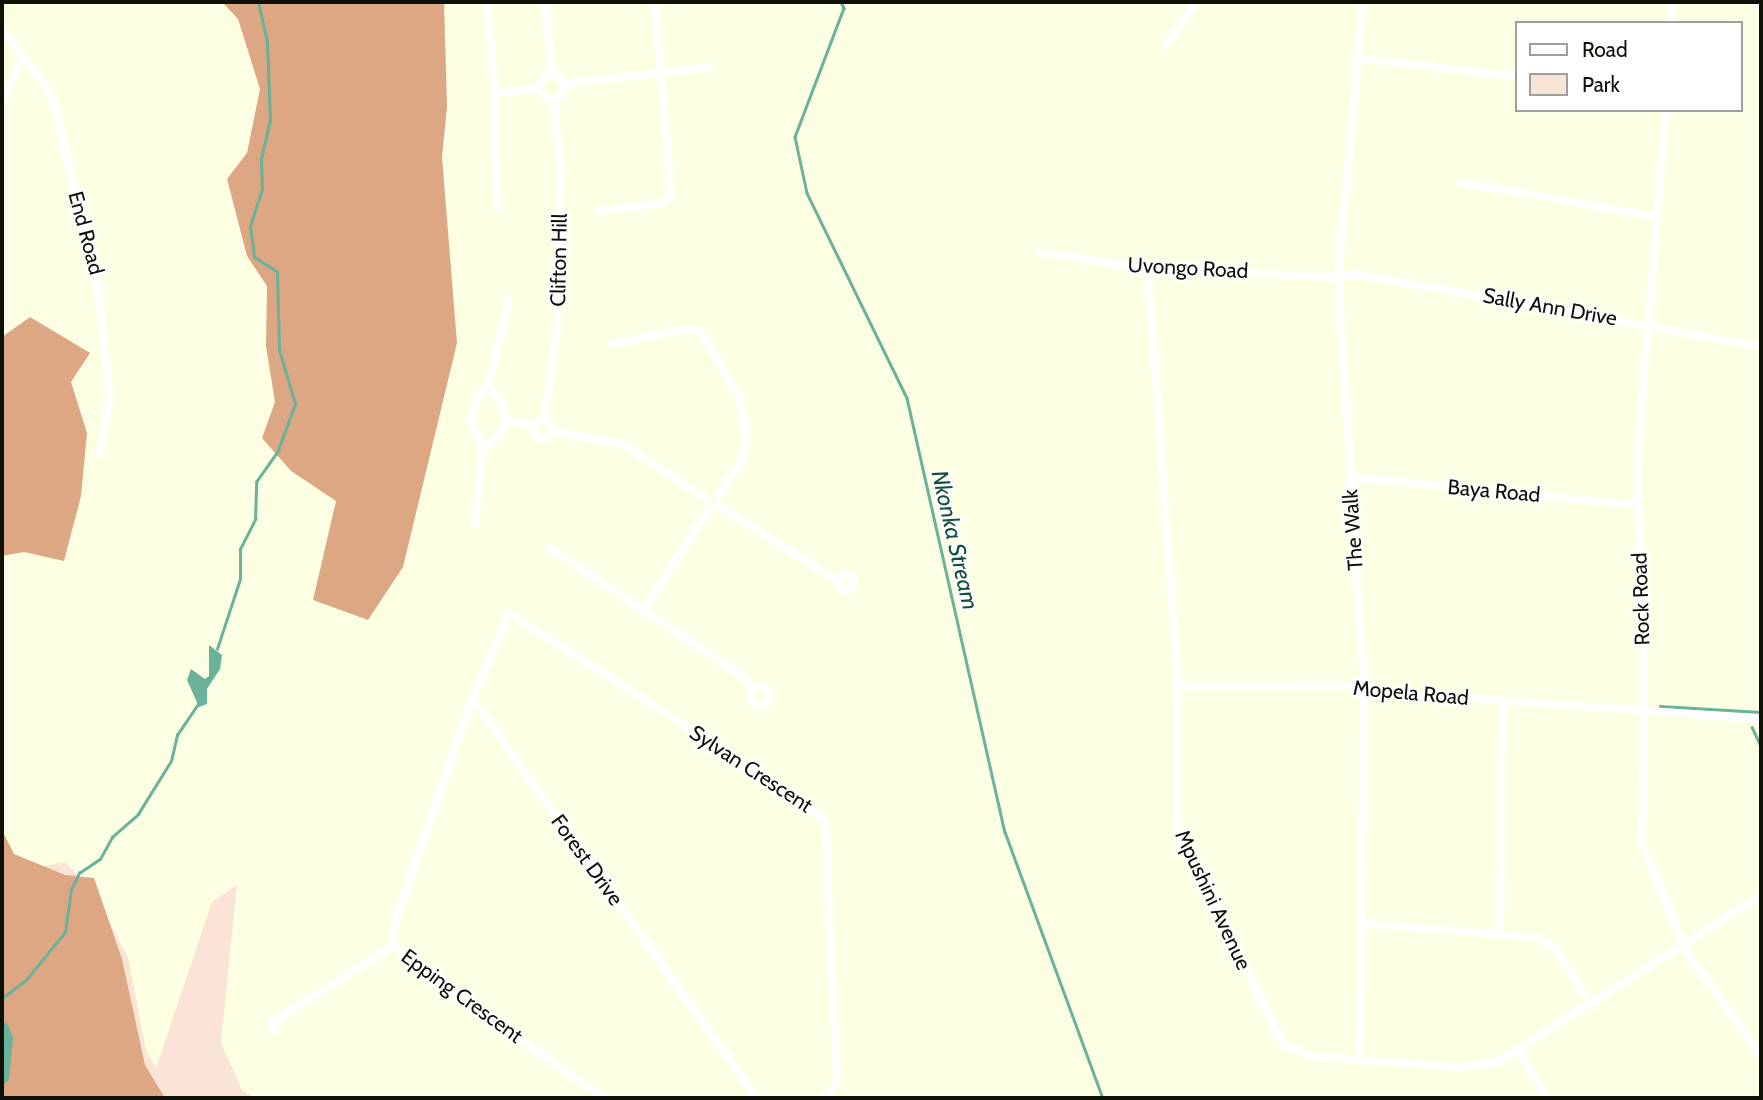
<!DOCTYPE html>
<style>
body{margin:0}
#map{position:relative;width:1763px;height:1100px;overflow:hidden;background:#fcffe2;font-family:Cabin,sans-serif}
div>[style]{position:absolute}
.green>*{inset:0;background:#fae4d6}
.forest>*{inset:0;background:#dea783}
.water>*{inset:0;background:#6ab29a}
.stream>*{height:2.5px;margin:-1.25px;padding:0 1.25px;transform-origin:1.25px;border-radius:1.25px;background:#6ab29a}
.river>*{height:14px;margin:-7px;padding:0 7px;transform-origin:7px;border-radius:7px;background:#6ab29a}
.minor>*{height:8px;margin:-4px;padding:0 4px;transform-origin:4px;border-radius:4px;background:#fff}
.minor>.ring{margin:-4px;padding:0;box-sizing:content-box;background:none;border:8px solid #fff;border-radius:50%}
span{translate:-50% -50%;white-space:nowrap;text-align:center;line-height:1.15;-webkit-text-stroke:5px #fff;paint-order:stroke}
.street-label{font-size:21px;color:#0f1007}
.water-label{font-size:23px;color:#124f3e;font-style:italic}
.frame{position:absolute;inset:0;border:4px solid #0f1007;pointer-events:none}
.legend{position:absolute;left:1515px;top:21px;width:228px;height:91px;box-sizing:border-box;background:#fff;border:2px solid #9f9f9c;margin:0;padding:9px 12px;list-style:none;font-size:21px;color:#0f1007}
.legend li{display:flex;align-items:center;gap:14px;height:35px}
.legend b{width:35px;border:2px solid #9f9f9c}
</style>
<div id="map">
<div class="green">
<div style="clip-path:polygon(2px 846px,11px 859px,44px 866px,65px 862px,92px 890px,128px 957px,146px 1050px,156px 1068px,212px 902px,237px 885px,221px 1043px,242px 1090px,254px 1098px,2px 1098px)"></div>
</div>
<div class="forest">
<div style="clip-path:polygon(222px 2px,444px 2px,447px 107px,442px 157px,457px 343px,403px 567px,368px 620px,313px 600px,336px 501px,291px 471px,262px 438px,275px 402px,266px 346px,267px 286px,247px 256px,227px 179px,247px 153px,260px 89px,238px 19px)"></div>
<div style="clip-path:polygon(30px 317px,90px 353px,71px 382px,87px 433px,81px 496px,64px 561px,24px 552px,2px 556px,2px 337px)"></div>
<div style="clip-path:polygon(2px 830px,14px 854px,65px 875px,94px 878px,122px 959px,145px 1065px,165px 1098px,2px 1098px)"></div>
</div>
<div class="water">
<div style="clip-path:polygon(209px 645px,222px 655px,220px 669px,207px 689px,207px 704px,199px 707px,187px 680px,191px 669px,205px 679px,209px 676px)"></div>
</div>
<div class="stream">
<div style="left:841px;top:2px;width:7px;rotate:63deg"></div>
<div style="left:844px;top:8px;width:138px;rotate:110.8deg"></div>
<div style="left:795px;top:137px;width:57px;rotate:77.9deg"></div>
<div style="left:807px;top:193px;width:228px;rotate:64deg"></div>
<div style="left:907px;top:398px;width:445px;rotate:77.3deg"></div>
<div style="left:1005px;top:832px;width:283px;rotate:69.8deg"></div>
<div style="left:217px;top:649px;width:74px;rotate:-71.8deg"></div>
<div style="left:240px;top:579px;width:30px;rotate:-90deg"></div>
<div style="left:240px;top:549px;width:34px;rotate:-63deg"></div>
<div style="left:255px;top:519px;width:37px;rotate:-88deg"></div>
<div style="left:256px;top:482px;width:39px;rotate:-55deg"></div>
<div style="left:278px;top:450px;width:49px;rotate:-69.7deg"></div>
<div style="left:295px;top:404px;width:56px;rotate:-106.5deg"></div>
<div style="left:279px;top:350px;width:78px;rotate:-91.5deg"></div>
<div style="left:277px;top:272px;width:27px;rotate:-147deg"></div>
<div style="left:254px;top:257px;width:31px;rotate:-97deg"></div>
<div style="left:250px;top:226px;width:38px;rotate:-72deg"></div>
<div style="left:262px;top:190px;width:31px;rotate:-92deg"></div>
<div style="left:261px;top:159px;width:40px;rotate:-77deg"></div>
<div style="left:270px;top:120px;width:78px;rotate:-92.2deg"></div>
<div style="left:267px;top:42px;width:41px;rotate:-102.7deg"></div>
<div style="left:1660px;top:706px;width:101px;rotate:3.4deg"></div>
<div style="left:1752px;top:727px;width:21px;rotate:65deg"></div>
<div style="left:2px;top:998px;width:30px;rotate:-37deg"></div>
<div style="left:26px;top:980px;width:62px;rotate:-50.9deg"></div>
<div style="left:65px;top:932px;width:42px;rotate:-81.9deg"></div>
<div style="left:71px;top:890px;width:19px;rotate:-65deg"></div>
<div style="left:79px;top:873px;width:25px;rotate:-34deg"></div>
<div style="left:100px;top:859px;width:25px;rotate:-61deg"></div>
<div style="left:112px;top:837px;width:35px;rotate:-41deg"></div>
<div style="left:138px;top:814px;width:62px;rotate:-58.1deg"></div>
<div style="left:171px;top:761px;width:27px;rotate:-77deg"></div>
<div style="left:177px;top:735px;width:37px;rotate:-56deg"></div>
</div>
<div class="river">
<div style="left:2px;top:1029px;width:11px;rotate:68deg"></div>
<div style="left:6px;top:1039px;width:38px;rotate:96deg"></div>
</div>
<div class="minor">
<div style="left:487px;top:2px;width:91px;rotate:85deg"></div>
<div style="left:495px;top:93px;width:115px;rotate:89deg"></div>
<div style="left:544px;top:2px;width:73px;rotate:83.7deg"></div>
<div style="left:1755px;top:2px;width:6px;rotate:18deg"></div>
<div style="left:1671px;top:23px;width:21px;rotate:-85deg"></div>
<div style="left:2px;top:30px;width:69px;rotate:51.5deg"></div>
<div style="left:45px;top:84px;width:25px;rotate:64deg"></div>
<div style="left:56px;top:107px;width:107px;rotate:77.6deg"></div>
<div style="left:79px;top:212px;width:40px;rotate:69.8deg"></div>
<div style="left:93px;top:250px;width:149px;rotate:83.4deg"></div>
<div style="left:110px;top:398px;width:57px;rotate:101.1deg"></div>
<div style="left:1166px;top:46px;width:53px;rotate:-55.7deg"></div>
<div style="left:1357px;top:58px;width:160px;rotate:6.5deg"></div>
<div class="ring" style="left:540px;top:75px;width:16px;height:16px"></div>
<div style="left:564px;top:84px;width:145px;rotate:-6.7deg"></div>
<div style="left:495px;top:93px;width:45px;rotate:-6.3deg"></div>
<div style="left:2px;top:102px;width:51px;rotate:-64.4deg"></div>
<div style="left:1666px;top:110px;width:353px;rotate:94.7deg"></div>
<div style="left:1637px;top:462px;width:224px;rotate:88.2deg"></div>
<div style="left:1644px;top:686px;width:157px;rotate:90.7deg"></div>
<div style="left:1642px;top:843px;width:112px;rotate:68deg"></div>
<div style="left:1684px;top:947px;width:133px;rotate:54.8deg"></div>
<div style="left:1460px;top:182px;width:202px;rotate:10deg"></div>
<div style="left:597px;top:211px;width:65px;rotate:-7deg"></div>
<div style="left:662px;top:203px;width:12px;rotate:-42deg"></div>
<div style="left:671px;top:195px;width:194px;rotate:-94.7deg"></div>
<div style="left:1039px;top:252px;width:110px;rotate:8.9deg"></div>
<div style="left:1148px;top:269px;width:190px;rotate:2.4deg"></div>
<div style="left:1338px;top:277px;width:19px;rotate:-9deg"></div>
<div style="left:1357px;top:274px;width:411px;rotate:10.2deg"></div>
<div style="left:1148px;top:269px;width:417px;rotate:85.9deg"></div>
<div style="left:1178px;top:685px;width:147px;rotate:90deg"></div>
<div style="left:1178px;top:832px;width:237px;rotate:63.7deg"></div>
<div style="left:1283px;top:1044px;width:30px;rotate:24deg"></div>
<div style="left:1310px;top:1056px;width:151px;rotate:4.2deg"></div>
<div style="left:1461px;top:1067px;width:36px;rotate:-8deg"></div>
<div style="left:1497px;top:1062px;width:312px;rotate:-32.2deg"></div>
<div style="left:612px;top:344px;width:63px;rotate:-11.8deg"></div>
<div style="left:674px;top:331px;width:19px;rotate:-6deg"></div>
<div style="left:693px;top:329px;width:10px;rotate:29deg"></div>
<div style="left:702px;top:334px;width:72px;rotate:59.2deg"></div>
<div style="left:739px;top:396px;width:46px;rotate:79.9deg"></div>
<div style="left:747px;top:441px;width:19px;rotate:106deg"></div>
<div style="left:742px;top:459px;width:45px;rotate:123.3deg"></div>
<div class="ring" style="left:533px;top:420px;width:10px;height:10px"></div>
<div style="left:506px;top:420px;width:28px;rotate:13deg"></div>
<div style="left:544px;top:420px;width:91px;rotate:-81.8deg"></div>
<div style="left:557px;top:330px;width:161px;rotate:-88.6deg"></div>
<div style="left:561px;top:169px;width:70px;rotate:-95.7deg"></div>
<div style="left:551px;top:431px;width:72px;rotate:10.4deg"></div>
<div style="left:622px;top:444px;width:101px;rotate:32.9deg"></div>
<div style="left:483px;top:447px;width:14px;rotate:-30deg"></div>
<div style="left:495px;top:440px;width:23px;rotate:-61deg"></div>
<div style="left:506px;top:420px;width:16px;rotate:-104deg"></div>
<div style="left:502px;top:404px;width:22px;rotate:-129deg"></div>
<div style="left:1350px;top:477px;width:289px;rotate:5.6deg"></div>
<div style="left:719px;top:506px;width:140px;rotate:32.4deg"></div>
<div style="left:475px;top:523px;width:76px;rotate:-84deg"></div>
<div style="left:483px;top:447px;width:26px;rotate:-115deg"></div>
<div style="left:472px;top:423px;width:30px;rotate:-78deg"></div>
<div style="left:478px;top:394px;width:12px;rotate:-35deg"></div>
<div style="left:488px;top:387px;width:91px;rotate:-76.7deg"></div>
<div style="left:550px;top:548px;width:226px;rotate:33.6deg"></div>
<div style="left:738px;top:673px;width:21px;rotate:45deg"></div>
<div class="ring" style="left:838px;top:574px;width:8px;height:8px"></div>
<div style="left:643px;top:611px;width:122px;rotate:-57.3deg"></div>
<div style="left:1178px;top:685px;width:178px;rotate:0.3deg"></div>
<div style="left:1356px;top:686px;width:30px;rotate:12deg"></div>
<div style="left:1385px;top:692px;width:377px;rotate:4.1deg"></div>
<div class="ring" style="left:750px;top:686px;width:12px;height:12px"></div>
<div style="left:472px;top:699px;width:241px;rotate:109.1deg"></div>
<div style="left:393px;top:927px;width:18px;rotate:87deg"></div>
<div style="left:394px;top:945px;width:23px;rotate:49deg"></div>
<div style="left:409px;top:962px;width:239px;rotate:34.8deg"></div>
<div style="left:1361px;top:923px;width:178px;rotate:4.8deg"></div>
<div style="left:1538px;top:938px;width:20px;rotate:30deg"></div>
<div style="left:1555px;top:948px;width:69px;rotate:57.5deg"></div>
<div style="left:1500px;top:934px;width:233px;rotate:-89.3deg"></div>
<div style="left:275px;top:1032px;width:10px;rotate:-114deg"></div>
<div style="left:271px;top:1023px;width:146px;rotate:-32.4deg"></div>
<div style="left:1519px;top:1051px;width:55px;rotate:59.2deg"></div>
<div style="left:1360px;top:1059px;width:372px;rotate:-89.4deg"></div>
<div style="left:1364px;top:687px;width:411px;rotate:-93.6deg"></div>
<div style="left:1338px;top:277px;width:276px;rotate:-84.8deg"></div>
<div style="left:757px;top:1098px;width:490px;rotate:-125.5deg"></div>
<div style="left:472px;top:699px;width:94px;rotate:-66.7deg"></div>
<div style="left:509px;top:613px;width:349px;rotate:32.6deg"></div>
<div style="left:803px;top:801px;width:30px;rotate:42deg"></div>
<div style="left:825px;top:821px;width:252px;rotate:87.3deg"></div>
<div style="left:837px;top:1073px;width:13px;rotate:99deg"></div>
<div style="left:835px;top:1086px;width:16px;rotate:133deg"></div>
</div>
<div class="street-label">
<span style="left:86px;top:233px;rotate:75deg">End Road</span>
<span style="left:559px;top:260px;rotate:-89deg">Clifton Hill</span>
<span style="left:1188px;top:268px;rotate:3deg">Uvongo Road</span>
<span style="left:1550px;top:307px;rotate:10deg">Sally Ann Drive</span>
<span style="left:1494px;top:491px;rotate:5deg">Baya Road</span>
<span style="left:1353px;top:530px;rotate:-94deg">The Walk</span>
<span style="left:1641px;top:599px;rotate:-92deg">Rock Road</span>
<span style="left:1411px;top:693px;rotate:5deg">Mopela Road</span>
<span style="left:751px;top:769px;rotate:33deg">Sylvan Crescent</span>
<span style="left:587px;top:860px;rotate:54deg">Forest Drive</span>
<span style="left:1213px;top:900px;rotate:65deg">Mpushini Avenue</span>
<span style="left:462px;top:996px;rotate:36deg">Epping Crescent</span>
</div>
<div class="water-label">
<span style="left:955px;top:540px;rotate:77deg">Nkonka Stream</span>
</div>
<div class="frame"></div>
<ul class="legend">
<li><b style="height:9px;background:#fff"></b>Road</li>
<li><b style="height:19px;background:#fae4d6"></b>Park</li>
</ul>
</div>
